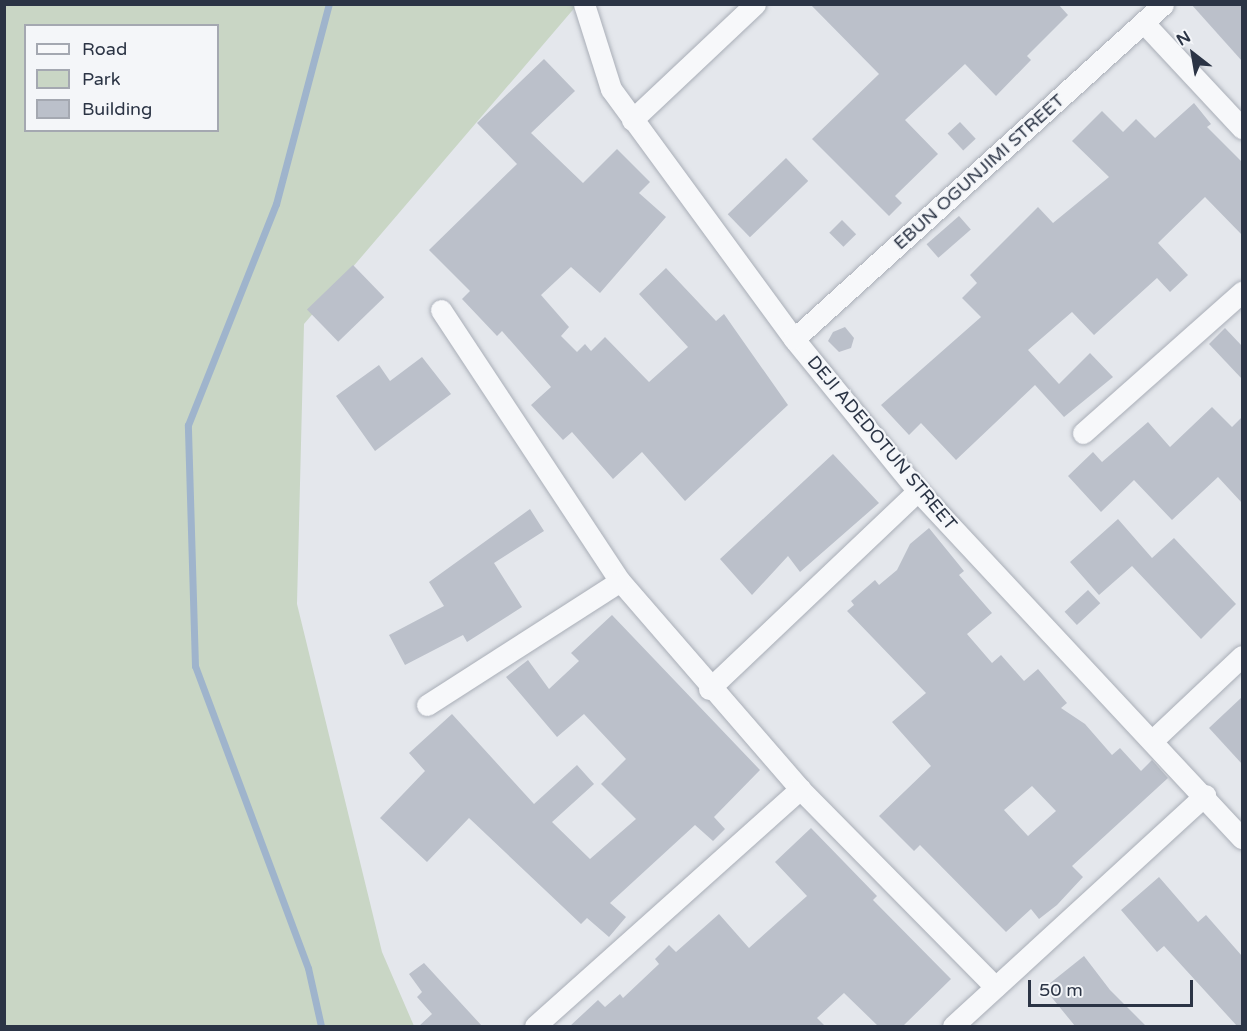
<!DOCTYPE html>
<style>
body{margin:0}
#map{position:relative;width:1247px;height:1031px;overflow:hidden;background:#e4e7ec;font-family:"Varela Round",sans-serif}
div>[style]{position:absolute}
.green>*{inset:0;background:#c9d6c5}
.stream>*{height:7px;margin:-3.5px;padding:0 3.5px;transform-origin:3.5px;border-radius:3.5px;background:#9fb4cc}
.building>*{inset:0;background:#bbc0ca;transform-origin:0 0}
.roads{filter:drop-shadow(0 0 2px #a9aeb7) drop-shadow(0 0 2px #a9aeb7)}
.street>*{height:21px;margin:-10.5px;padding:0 10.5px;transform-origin:10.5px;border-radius:10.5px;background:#f7f8fa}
span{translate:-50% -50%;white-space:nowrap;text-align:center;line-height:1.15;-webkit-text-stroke:4.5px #f4f6f9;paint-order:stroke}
.street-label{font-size:18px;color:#2b3445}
.frame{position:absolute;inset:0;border:6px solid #2b3445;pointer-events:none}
.legend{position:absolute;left:24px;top:24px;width:195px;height:108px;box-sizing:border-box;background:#f4f6f9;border:2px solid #a4a8b1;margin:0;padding:8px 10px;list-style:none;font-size:18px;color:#2b3445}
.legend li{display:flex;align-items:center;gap:12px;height:30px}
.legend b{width:30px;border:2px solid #a4a8b1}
.north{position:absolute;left:1163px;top:24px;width:60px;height:60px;-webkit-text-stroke:4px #f4f6f9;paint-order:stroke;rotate:329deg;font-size:16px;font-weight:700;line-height:24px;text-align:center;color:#2b3445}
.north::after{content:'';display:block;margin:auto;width:21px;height:27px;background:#2b3445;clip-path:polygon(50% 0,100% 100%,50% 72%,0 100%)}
.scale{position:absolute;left:1028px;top:980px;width:165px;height:27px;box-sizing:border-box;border:3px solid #2b3445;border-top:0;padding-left:8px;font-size:18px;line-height:21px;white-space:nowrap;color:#2b3445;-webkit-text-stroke:4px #f4f6f9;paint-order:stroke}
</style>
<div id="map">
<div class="green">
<div style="clip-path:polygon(evenodd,5px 5px,577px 5px,304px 324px,297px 604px,382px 952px,414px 1026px,5px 1026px,5px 5px,26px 26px,218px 26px,218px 130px,26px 130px,26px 26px)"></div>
</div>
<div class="stream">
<div style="left:321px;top:1026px;width:59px;rotate:-102.6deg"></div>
<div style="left:308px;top:968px;width:322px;rotate:-110.5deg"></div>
<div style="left:195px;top:666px;width:241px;rotate:-91.7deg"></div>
<div style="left:188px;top:425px;width:238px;rotate:-68.3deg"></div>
<div style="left:276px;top:204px;width:207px;rotate:-75.2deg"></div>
</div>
<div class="building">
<div style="clip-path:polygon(810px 4px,1058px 4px,1068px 15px,1027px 56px,1031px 60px,996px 96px,965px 64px,905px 120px,938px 154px,895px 196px,902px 203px,889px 216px,812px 139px,879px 74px)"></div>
<div style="clip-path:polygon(1191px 4px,1242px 4px,1242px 61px)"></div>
<div style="clip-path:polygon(544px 59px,575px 91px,531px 133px,583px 183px,617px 149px,650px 182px,639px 193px,666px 217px,600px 293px,571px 267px,541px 295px,569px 327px,561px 336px,577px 352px,585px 344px,591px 351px,605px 337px,649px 382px,688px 347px,639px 294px,666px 268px,716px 321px,724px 314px,788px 405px,685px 501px,642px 452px,613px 479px,572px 432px,563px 440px,531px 405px,551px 387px,502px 331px,497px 336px,462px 299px,470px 291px,429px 250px,517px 164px,477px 123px)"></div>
<div style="clip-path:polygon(1194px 103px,1211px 124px,1207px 127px,1242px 162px,1242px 235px,1205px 197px,1158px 243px,1188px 275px,1170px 292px,1157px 278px,1094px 335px,1072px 312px,1028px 350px,1059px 384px,1090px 353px,1113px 377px,1064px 417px,1035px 385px,956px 460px,921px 423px,909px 435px,881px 405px,981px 317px,962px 298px,977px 283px,970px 275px,1038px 207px,1053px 223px,1109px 177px,1072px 141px,1102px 111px,1123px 132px,1136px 119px,1155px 138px)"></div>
<div style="left:960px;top:122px;width:23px;height:17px;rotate:47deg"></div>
<div style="left:786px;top:158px;width:32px;height:81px;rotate:46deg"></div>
<div style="left:959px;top:216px;width:18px;height:43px;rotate:49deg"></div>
<div style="left:842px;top:220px;width:20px;height:18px;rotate:45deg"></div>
<div style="left:353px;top:265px;width:45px;height:64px;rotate:46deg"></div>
<div style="clip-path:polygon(845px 327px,854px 338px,851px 348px,839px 352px,828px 341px,833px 332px)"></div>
<div style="clip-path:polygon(1225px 328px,1242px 346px,1242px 379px,1209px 344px)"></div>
<div style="clip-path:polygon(422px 357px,451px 394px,375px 451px,336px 396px,379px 365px,390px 381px)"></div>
<div style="clip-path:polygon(1212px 407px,1232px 427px,1242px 417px,1242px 503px,1218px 477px,1172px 520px,1134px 480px,1101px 512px,1068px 476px,1093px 452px,1102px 462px,1148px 422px,1170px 447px)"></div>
<div style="clip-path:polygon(833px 454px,879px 503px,800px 572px,788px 556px,752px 595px,720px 559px)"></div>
<div style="clip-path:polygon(530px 509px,544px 531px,494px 563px,522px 607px,467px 642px,463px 635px,405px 665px,389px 635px,444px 606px,429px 582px)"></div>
<div style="clip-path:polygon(1118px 519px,1152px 558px,1174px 538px,1236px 604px,1201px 639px,1132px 566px,1099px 595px,1070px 562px)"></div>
<div style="clip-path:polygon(evenodd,929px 528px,964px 571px,959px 575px,992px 613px,967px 634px,992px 663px,1001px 655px,1024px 681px,1038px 669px,1067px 703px,1061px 708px,1085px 724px,1112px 755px,1120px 748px,1141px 771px,1152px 760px,1168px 778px,1072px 866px,1083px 877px,1057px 905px,1039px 919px,1031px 909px,1006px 932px,920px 845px,914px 851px,879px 816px,931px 766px,892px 722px,926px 693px,847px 611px,854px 605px,851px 601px,875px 580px,879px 585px,897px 570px,910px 544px,929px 528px,1032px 786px,1056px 811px,1028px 836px,1004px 810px,1032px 786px)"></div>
<div style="left:1088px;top:590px;width:18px;height:32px;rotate:47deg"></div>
<div style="clip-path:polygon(612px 615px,760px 770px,714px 817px,725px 829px,713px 841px,695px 825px,610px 903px,626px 917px,609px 937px,587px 918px,581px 924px,469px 818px,427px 862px,380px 818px,425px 771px,409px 753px,452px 714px,534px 804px,577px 765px,594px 784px,552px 822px,590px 859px,636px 819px,601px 784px,626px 759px,584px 714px,557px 737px,506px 677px,528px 660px,549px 689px,579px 661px,571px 653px)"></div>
<div style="clip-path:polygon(1242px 697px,1242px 764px,1209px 728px)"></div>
<div style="clip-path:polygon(811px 828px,877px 896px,873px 900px,951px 979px,903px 1026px,878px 1026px,844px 993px,817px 1018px,825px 1026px,570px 1026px,598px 1000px,605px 1007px,620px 994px,623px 998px,659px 964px,655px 959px,669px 945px,676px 952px,719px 914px,749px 948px,807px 896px,775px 862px)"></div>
<div style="clip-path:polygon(1159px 877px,1198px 922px,1206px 915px,1242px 956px,1242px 1026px,1237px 1026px,1164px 946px,1157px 952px,1121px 910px)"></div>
<div style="clip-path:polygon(1084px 956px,1110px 990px,1146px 1026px,1075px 1026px,1044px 988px)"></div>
<div style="clip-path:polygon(424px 963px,482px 1026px,419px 1026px,432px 1014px,417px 997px,422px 992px,409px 974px)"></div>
</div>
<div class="roads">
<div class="street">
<div style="left:584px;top:4px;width:89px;rotate:72.4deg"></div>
<div style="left:611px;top:89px;width:310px;rotate:53.8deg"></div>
<div style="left:794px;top:339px;width:196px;rotate:50.8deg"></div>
<div style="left:918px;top:491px;width:475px;rotate:47deg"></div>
<div style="left:1144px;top:23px;width:144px;rotate:47deg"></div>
<div style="left:632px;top:120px;width:169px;rotate:-43.3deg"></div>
<div style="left:441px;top:310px;width:325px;rotate:56.6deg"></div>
<div style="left:620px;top:581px;width:275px;rotate:49.1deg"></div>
<div style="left:800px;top:789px;width:278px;rotate:45.4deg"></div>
<div style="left:794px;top:339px;width:498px;rotate:-42.2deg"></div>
<div style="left:1083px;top:433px;width:213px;rotate:-41.6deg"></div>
<div style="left:709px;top:689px;width:288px;rotate:-43.5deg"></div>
<div style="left:427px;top:705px;width:229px;rotate:-32.7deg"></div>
<div style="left:1154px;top:739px;width:121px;rotate:-43.3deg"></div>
<div style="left:535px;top:1026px;width:356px;rotate:-41.8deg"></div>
<div style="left:953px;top:1026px;width:342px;rotate:-42.5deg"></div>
</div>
</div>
<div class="street-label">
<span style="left:979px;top:172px;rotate:-42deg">EBUN OGUNJIMI STREET</span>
<span style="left:882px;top:443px;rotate:50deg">DEJI ADEDOTUN STREET</span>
</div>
<div class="frame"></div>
<ul class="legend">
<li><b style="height:8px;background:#f7f8fa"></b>Road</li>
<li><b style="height:16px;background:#c9d6c5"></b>Park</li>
<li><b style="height:16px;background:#bbc0ca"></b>Building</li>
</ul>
<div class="north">N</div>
<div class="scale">50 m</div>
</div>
